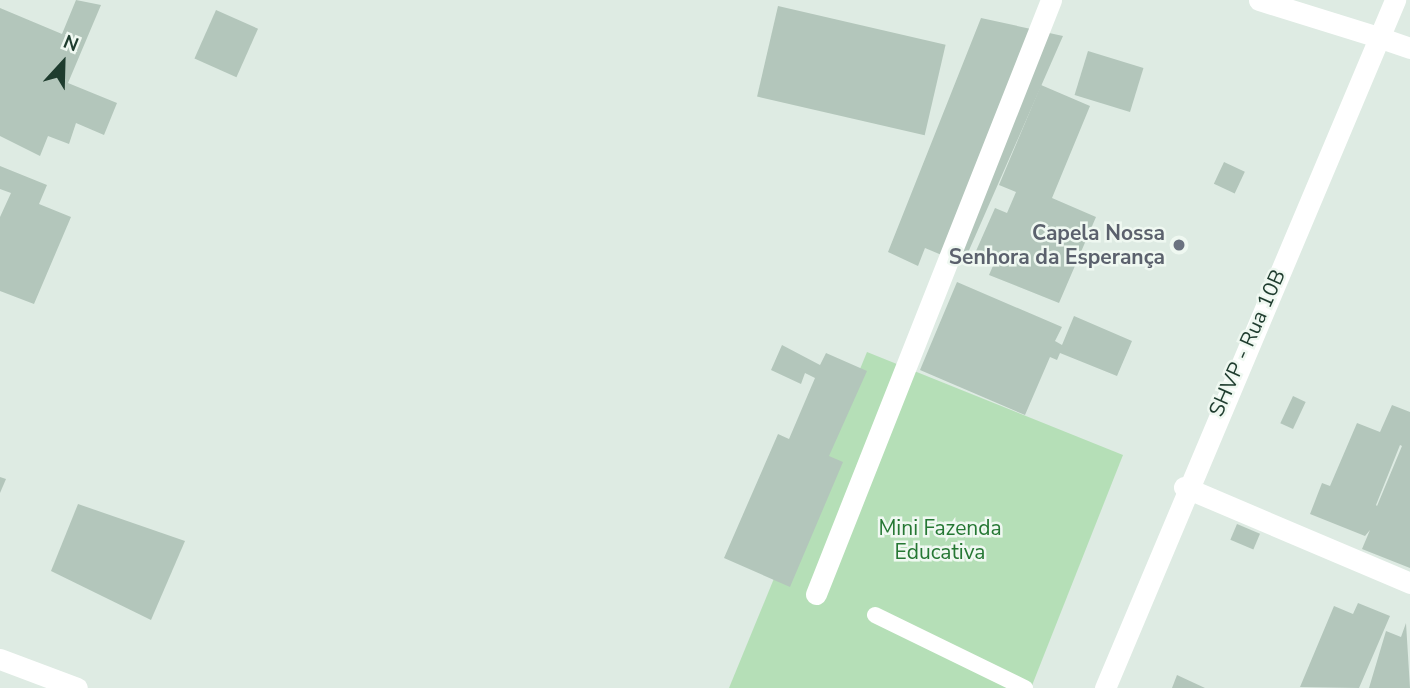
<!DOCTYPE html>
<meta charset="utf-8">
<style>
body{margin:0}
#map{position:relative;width:1410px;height:688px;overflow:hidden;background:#deebe3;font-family:"Nunito Sans",sans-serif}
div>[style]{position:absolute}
.green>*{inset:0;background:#b5dfb7}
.building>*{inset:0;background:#b3c6bb;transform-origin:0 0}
.service>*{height:16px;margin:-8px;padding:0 8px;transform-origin:8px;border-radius:8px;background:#fff}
.minor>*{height:21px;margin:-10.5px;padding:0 10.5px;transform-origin:10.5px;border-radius:10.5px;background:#fff}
.tertiary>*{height:21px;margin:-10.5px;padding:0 10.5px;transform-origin:10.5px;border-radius:10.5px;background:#fff}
.dots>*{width:19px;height:19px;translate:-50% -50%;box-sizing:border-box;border:4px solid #eff8f1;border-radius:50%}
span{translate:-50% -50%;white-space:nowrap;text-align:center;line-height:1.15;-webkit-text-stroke:5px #eff8f1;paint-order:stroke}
.worship-label{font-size:21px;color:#5b616d;font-weight:700}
.right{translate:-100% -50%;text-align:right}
.street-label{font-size:21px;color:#1e3c2e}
.park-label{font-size:21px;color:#257733}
.north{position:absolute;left:28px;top:28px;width:70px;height:70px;-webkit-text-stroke:5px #eff8f1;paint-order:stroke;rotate:22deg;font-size:19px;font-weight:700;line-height:28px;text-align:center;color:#1e3c2e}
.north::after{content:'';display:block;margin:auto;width:24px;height:32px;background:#1e3c2e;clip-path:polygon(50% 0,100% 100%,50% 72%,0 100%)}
</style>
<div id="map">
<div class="green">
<div style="clip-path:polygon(867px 352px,1123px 455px,1031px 688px,729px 688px)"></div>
</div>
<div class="building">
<div style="clip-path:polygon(76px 0,101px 5px,68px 83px,117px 103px,104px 135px,76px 123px,69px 144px,48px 136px,40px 156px,0 136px,0 8px,62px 34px)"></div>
<div style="left:778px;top:6px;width:172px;height:93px;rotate:13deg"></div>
<div style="left:216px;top:10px;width:46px;height:53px;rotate:24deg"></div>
<div style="clip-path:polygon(981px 18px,1063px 36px,963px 264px,925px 248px,918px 266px,888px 252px)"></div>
<div style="left:1088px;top:51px;width:58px;height:46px;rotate:17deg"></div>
<div style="clip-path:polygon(1041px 85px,1090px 106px,1052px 198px,1096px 217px,1059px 303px,989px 275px,996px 259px,976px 251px,995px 208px,1007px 213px,1016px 192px,999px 185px)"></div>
<div style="left:1224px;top:162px;width:23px;height:24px;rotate:25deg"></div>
<div style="clip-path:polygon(0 166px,47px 185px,39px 204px,71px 217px,34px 304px,0 291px,0 217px,11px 193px,0 189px)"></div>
<div style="clip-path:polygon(957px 282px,1062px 327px,1055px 341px,1062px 345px,1074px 316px,1132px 341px,1117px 376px,1060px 353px,1057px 360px,1050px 357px,1025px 415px,920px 370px)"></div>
<div style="clip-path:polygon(782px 345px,820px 365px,826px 353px,867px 371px,829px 456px,843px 462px,790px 587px,724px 558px,778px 434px,789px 439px,815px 378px,805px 373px,801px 384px,771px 370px)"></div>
<div style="left:1293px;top:396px;width:14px;height:30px;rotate:25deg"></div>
<div style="clip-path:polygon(evenodd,1392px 405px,1410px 412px,1410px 568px,1362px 549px,1370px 530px,1365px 536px,1310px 514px,1322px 483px,1330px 486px,1357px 423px,1380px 432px,1392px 405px,1400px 445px,1402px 446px,1377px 506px,1376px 505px,1400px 445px)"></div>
<div style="clip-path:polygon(0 477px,6px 479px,0 493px)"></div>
<div style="clip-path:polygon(78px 504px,185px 541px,151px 620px,51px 571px)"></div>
<div style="left:1237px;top:524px;width:25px;height:17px;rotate:23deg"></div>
<div style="clip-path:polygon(1358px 603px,1390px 616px,1359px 688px,1300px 687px,1334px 606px,1353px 614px)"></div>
<div style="clip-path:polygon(1406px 623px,1410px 688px,1369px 688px,1386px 631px,1401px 637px)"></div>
<div style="clip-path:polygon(1177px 675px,1205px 688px,1172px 688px)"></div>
</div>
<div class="service">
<div style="left:875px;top:615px;width:167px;rotate:26deg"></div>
</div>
<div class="minor">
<div style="left:1381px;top:38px;width:31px;rotate:19deg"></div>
<div style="left:1184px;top:487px;width:246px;rotate:23deg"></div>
<div style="left:816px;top:594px;width:639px;rotate:-68.42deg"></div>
<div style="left:0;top:659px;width:82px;rotate:20.6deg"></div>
</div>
<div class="tertiary">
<div style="left:1259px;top:0;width:128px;rotate:17.3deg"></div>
<div style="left:1105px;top:688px;width:747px;rotate:-67.14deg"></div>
</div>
<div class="dots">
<div style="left:1179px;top:245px;background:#6b7280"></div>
</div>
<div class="worship-label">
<span class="right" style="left:1165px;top:245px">Capela Nossa<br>Senhora da Esperança</span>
</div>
<div class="street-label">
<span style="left:1247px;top:343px;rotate:-66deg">SHVP - Rua 10B</span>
</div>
<div class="park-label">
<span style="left:940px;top:540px">Mini Fazenda<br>Educativa</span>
</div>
<div class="north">N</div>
</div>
